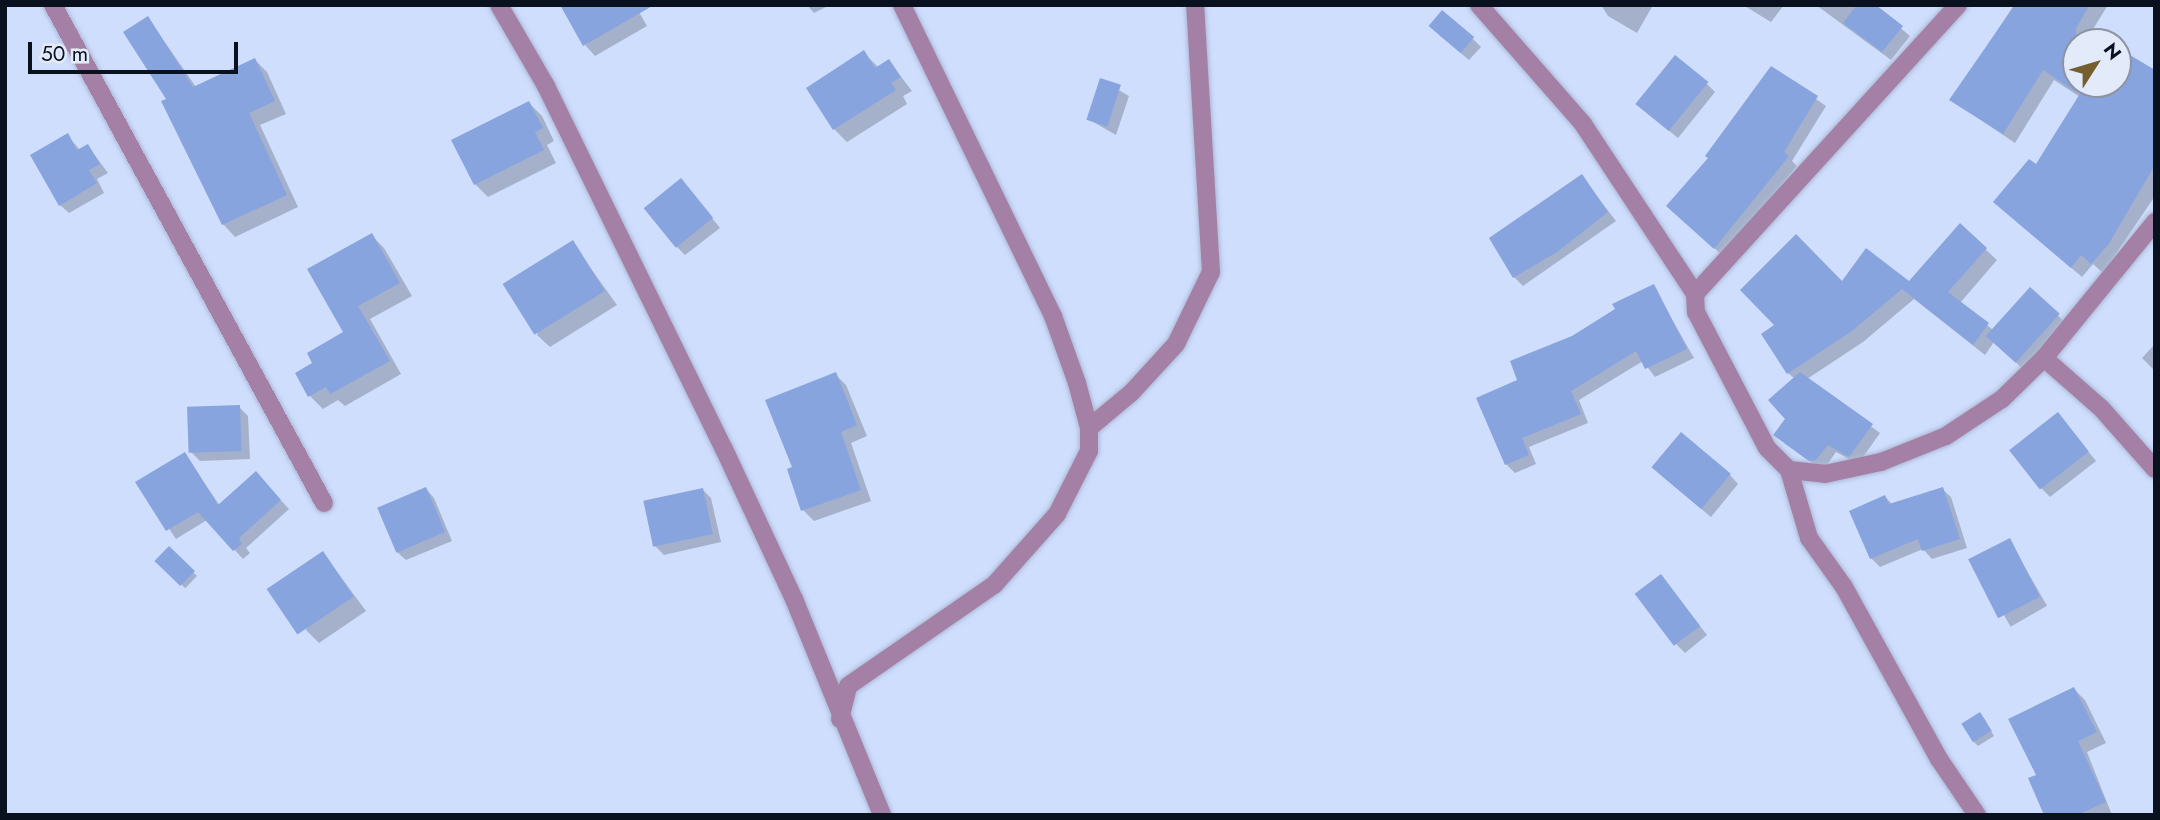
<!DOCTYPE html>
<style>
body{margin:0}
#map{position:relative;width:2160px;height:820px;overflow:hidden;background:#cfdefd;font-family:Jost,sans-serif}
div>[style]{position:absolute}
.shadow>*{inset:0;background:#0003;transform-origin:0 0}
.building>*{inset:0;background:#87a4df;transform-origin:0 0}
.roads{filter:drop-shadow(0 0 2px #acb9d5) drop-shadow(0 0 2px #acb9d5)}
.street>*{height:18px;margin:-9px;padding:0 9px;transform-origin:9px;border-radius:9px;background:#a480a6}
span{translate:-50% -50%;white-space:nowrap;text-align:center;line-height:1.15;-webkit-text-stroke:7px #e3ebfb;paint-order:stroke}
.frame{position:absolute;inset:0;border:7px solid #0a111e;pointer-events:none}
.north{position:absolute;left:2062px;top:28px;width:70px;height:70px;box-sizing:border-box;background:#e3ebfb;border:2px solid #8c94a3;border-radius:50%;rotate:53deg;font-size:19px;font-weight:700;line-height:28px;text-align:center;color:#0a111e}
.north::after{content:'';display:block;margin:auto;width:24px;height:32px;background:#765f2f;clip-path:polygon(50% 0,100% 100%,50% 72%,0 100%)}
.scale{position:absolute;left:28px;top:42px;width:210px;height:32px;box-sizing:border-box;border:4px solid #0a111e;border-top:0;padding-left:9px;font-size:21px;line-height:24px;white-space:nowrap;color:#0a111e;-webkit-text-stroke:5px #e3ebfb;paint-order:stroke}
</style>
<div id="map">
<div class="shadow">
<div style="clip-path:polygon(635px 5px,647px 26px,595px 56px,585px 45px)"></div>
<div style="clip-path:polygon(807px 5px,830px 5px,814px 13px)"></div>
<div style="clip-path:polygon(1601px 5px,1653px 5px,1637px 33px,1608px 16px)"></div>
<div style="clip-path:polygon(1743px 5px,1784px 5px,1771px 22px)"></div>
<div style="clip-path:polygon(1816px 5px,1873px 5px,1910px 36px,1891px 60px)"></div>
<div style="clip-path:polygon(2014px 5px,2108px 5px,2085px 42px,2076px 42px,2076px 84px,2118px 84px,2118px 67px,2155px 72px,2155px 196px,2103px 273px,2093px 264px,2082px 277px,2006px 212px,2080px 97px,2054px 80px,2015px 143px,1951px 100px)"></div>
<div style="clip-path:polygon(148px 18px,196px 87px,255px 60px,267px 72px,286px 114px,260px 125px,298px 207px,235px 237px,223px 224px,168px 100px)"></div>
<div style="clip-path:polygon(1439px 35px,1472px 38px,1481px 47px,1469px 60px)"></div>
<div style="clip-path:polygon(864px 53px,878px 67px,889px 61px,912px 91px,903px 96px,907px 104px,847px 142px,834px 129px)"></div>
<div style="clip-path:polygon(1771px 68px,1826px 106px,1792px 161px,1797px 166px,1723px 256px,1677px 214px)"></div>
<div style="clip-path:polygon(1101px 80px,1129px 96px,1116px 135px,1088px 119px)"></div>
<div style="clip-path:polygon(1706px 83px,1715px 92px,1678px 138px,1647px 113px)"></div>
<div style="clip-path:polygon(529px 103px,542px 116px,554px 141px,547px 145px,556px 163px,488px 197px,475px 184px)"></div>
<div style="clip-path:polygon(67px 135px,80px 150px,88px 146px,108px 173px,97px 179px,104px 193px,69px 213px,60px 205px)"></div>
<div style="clip-path:polygon(1582px 177px,1616px 221px,1523px 286px,1514px 277px)"></div>
<div style="clip-path:polygon(689px 189px,720px 228px,685px 255px,677px 247px)"></div>
<div style="clip-path:polygon(1960px 226px,1997px 260px,1960px 303px,1993px 330px,2030px 289px,2067px 324px,2024px 370px,1994px 342px,1985px 355px,1914px 299px,1863px 342px,1807px 379px,1880px 433px,1858px 464px,1836px 452px,1824px 469px,1819px 468px,1784px 443px,1795px 379px,1788px 373px,1842px 284px,1909px 283px)"></div>
<div style="clip-path:polygon(371px 235px,384px 248px,412px 296px,370px 319px,401px 374px,345px 406px,338px 400px,323px 409px,310px 396px,314px 364px,346px 333px)"></div>
<div style="clip-path:polygon(572px 242px,617px 305px,550px 347px,537px 335px)"></div>
<div style="clip-path:polygon(1653px 286px,1694px 358px,1655px 377px,1643px 361px,1579px 400px,1588px 423px,1529px 447px,1536px 464px,1515px 473px,1506px 464px,1573px 337px)"></div>
<div style="clip-path:polygon(2155px 344px,2155px 371px,2142px 358px)"></div>
<div style="clip-path:polygon(835px 374px,846px 385px,867px 436px,851px 443px,871px 501px,814px 521px,803px 510px,794px 468px)"></div>
<div style="clip-path:polygon(239px 407px,248px 416px,250px 459px,200px 461px,191px 452px)"></div>
<div style="clip-path:polygon(2058px 414px,2096px 461px,2050px 497px,2041px 488px)"></div>
<div style="clip-path:polygon(185px 454px,220px 506px,264px 482px,289px 509px,246px 548px,250px 553px,243px 559px,207px 520px,176px 539px,138px 483px)"></div>
<div style="clip-path:polygon(1730px 475px,1738px 484px,1711px 517px,1662px 476px)"></div>
<div style="clip-path:polygon(426px 489px,434px 498px,452px 541px,406px 560px,397px 552px)"></div>
<div style="clip-path:polygon(702px 489px,711px 498px,721px 542px,664px 555px,655px 546px)"></div>
<div style="clip-path:polygon(1942px 489px,1951px 497px,1967px 548px,1932px 559px,1923px 549px,1880px 567px,1871px 558px,1885px 497px,1893px 505px)"></div>
<div style="left:2009px;top:540px;width:76px;height:42px;rotate:60deg"></div>
<div style="left:169px;top:549px;width:39px;height:17px;rotate:44deg"></div>
<div style="clip-path:polygon(323px 553px,366px 611px,319px 643px,306px 630px)"></div>
<div style="clip-path:polygon(1661px 576px,1707px 635px,1685px 653px,1676px 644px)"></div>
<div style="clip-path:polygon(2074px 689px,2085px 700px,2106px 743px,2087px 752px,2112px 815px,2046px 815px,2038px 776px)"></div>
<div style="clip-path:polygon(1984px 718px,1994px 736px,1978px 746px,1974px 742px)"></div>
</div>
<div class="building">
<div style="clip-path:polygon(560px 5px,654px 5px,583px 46px)"></div>
<div style="clip-path:polygon(1857px 5px,1876px 5px,1903px 26px,1882px 52px,1843px 23px)"></div>
<div style="clip-path:polygon(2015px 5px,2090px 5px,2076px 28px,2076px 92px,2043px 70px,2003px 134px,1949px 100px)"></div>
<div style="left:1442px;top:10px;width:42px;height:21px;rotate:40deg"></div>
<div style="clip-path:polygon(148px 16px,193px 87px,255px 58px,275px 101px,249px 113px,287px 195px,222px 225px,161px 101px,166px 99px,123px 32px)"></div>
<div style="clip-path:polygon(2118px 48px,2155px 70px,2155px 165px,2108px 245px,2091px 264px,2081px 255px,2071px 268px,1993px 202px,2029px 159px,2036px 164px,2086px 84px,2118px 84px)"></div>
<div style="clip-path:polygon(864px 50px,875px 68px,889px 59px,901px 77px,891px 83px,896px 90px,833px 130px,806px 88px)"></div>
<div style="left:1675px;top:55px;width:43px;height:63px;rotate:39deg"></div>
<div style="clip-path:polygon(1771px 66px,1818px 96px,1784px 152px,1789px 156px,1714px 249px,1666px 206px,1708px 158px,1705px 156px)"></div>
<div style="left:1100px;top:78px;width:22px;height:44px;rotate:18deg"></div>
<div style="clip-path:polygon(529px 101px,543px 128px,535px 132px,544px 150px,474px 185px,451px 140px)"></div>
<div style="clip-path:polygon(68px 133px,77px 150px,88px 144px,100px 164px,89px 170px,97px 183px,59px 206px,30px 155px)"></div>
<div style="clip-path:polygon(1582px 174px,1608px 212px,1557px 252px,1513px 278px,1489px 238px)"></div>
<div style="left:681px;top:178px;width:51px;height:48px;rotate:51deg"></div>
<div style="clip-path:polygon(1960px 223px,1987px 248px,1948px 292px,1989px 323px,1973px 345px,1902px 289px,1852px 331px,1787px 374px,1761px 334px,1774px 325px,1740px 290px,1796px 234px,1842px 281px,1866px 248px,1909px 281px)"></div>
<div style="clip-path:polygon(372px 233px,400px 283px,358px 306px,390px 361px,330px 394px,326px 387px,308px 397px,295px 373px,312px 363px,307px 353px,343px 332px,307px 269px)"></div>
<div style="left:573px;top:240px;width:60px;height:83px;rotate:58deg"></div>
<div style="clip-path:polygon(1654px 284px,1687px 349px,1645px 369px,1636px 351px,1571px 391px,1581px 414px,1522px 438px,1529px 455px,1505px 465px,1476px 398px,1517px 380px,1510px 361px,1572px 336px,1615px 309px,1612px 304px)"></div>
<div style="left:2030px;top:287px;width:40px;height:66px;rotate:42deg"></div>
<div style="clip-path:polygon(836px 372px,857px 425px,841px 432px,861px 490px,801px 511px,787px 469px,792px 467px,765px 400px)"></div>
<div style="clip-path:polygon(1800px 372px,1873px 424px,1849px 457px,1828px 445px,1815px 461px,1809px 461px,1773px 435px,1785px 419px,1768px 400px)"></div>
<div style="left:240px;top:405px;width:46px;height:53px;rotate:88deg"></div>
<div style="left:2058px;top:412px;width:50px;height:62px;rotate:52deg"></div>
<div style="left:1681px;top:432px;width:65px;height:46px;rotate:40deg"></div>
<div style="clip-path:polygon(185px 452px,218px 505px,256px 471px,281px 500px,239px 538px,242px 544px,233px 551px,198px 512px,166px 531px,135px 482px)"></div>
<div style="left:426px;top:487px;width:49px;height:53px;rotate:67deg"></div>
<div style="clip-path:polygon(1943px 487px,1960px 539px,1922px 551px,1918px 539px,1870px 559px,1849px 511px,1885px 495px,1889px 504px)"></div>
<div style="left:703px;top:488px;width:47px;height:61px;rotate:78deg"></div>
<div style="left:2010px;top:538px;width:66px;height:47px;rotate:63deg"></div>
<div style="left:169px;top:546px;width:36px;height:21px;rotate:44deg"></div>
<div style="left:323px;top:551px;width:55px;height:68px;rotate:56deg"></div>
<div style="left:1661px;top:574px;width:65px;height:33px;rotate:53deg"></div>
<div style="clip-path:polygon(2074px 687px,2097px 732px,2078px 741px,2106px 802px,2077px 815px,2044px 815px,2028px 778px,2036px 775px,2008px 719px)"></div>
<div style="left:1980px;top:712px;width:22px;height:22px;rotate:58deg"></div>
</div>
<div class="roads">
<div class="street">
<div style="left:53px;top:5px;width:567px;rotate:61.45deg"></div>
<div style="left:499px;top:5px;width:94px;rotate:59.9deg"></div>
<div style="left:546px;top:86px;width:404px;rotate:63.9deg"></div>
<div style="left:724px;top:449px;width:166px;rotate:65deg"></div>
<div style="left:794px;top:599px;width:233px;rotate:67.8deg"></div>
<div style="left:1479px;top:5px;width:158px;rotate:48.8deg"></div>
<div style="left:1583px;top:124px;width:204px;rotate:56.6deg"></div>
<div style="left:1695px;top:294px;width:18px;rotate:87deg"></div>
<div style="left:1696px;top:312px;width:153px;rotate:62.4deg"></div>
<div style="left:1767px;top:448px;width:31px;rotate:45deg"></div>
<div style="left:1789px;top:470px;width:71px;rotate:73.6deg"></div>
<div style="left:1809px;top:538px;width:60px;rotate:54.5deg"></div>
<div style="left:1844px;top:587px;width:196px;rotate:61.1deg"></div>
<div style="left:1939px;top:759px;width:68px;rotate:55.8deg"></div>
<div style="left:1695px;top:294px;width:391px;rotate:-47.7deg"></div>
<div style="left:2044px;top:358px;width:76px;rotate:41.3deg"></div>
<div style="left:2101px;top:408px;width:81px;rotate:48.5deg"></div>
<div style="left:1089px;top:428px;width:56px;rotate:-39.9deg"></div>
<div style="left:1132px;top:392px;width:65px;rotate:-47.5deg"></div>
<div style="left:1176px;top:344px;width:80px;rotate:-64.1deg"></div>
<div style="left:1211px;top:272px;width:267px;rotate:-93.4deg"></div>
<div style="left:1789px;top:470px;width:36px;rotate:6deg"></div>
<div style="left:1825px;top:474px;width:57px;rotate:-12.1deg"></div>
<div style="left:1881px;top:462px;width:70px;rotate:-21.8deg"></div>
<div style="left:1946px;top:436px;width:67px;rotate:-33.5deg"></div>
<div style="left:2002px;top:399px;width:59px;rotate:-44.3deg"></div>
<div style="left:2044px;top:358px;width:176px;rotate:-50.8deg"></div>
<div style="left:840px;top:719px;width:34px;rotate:-76deg"></div>
<div style="left:848px;top:686px;width:178px;rotate:-34.7deg"></div>
<div style="left:994px;top:585px;width:95px;rotate:-48.4deg"></div>
<div style="left:1057px;top:514px;width:71px;rotate:-63.1deg"></div>
<div style="left:1089px;top:451px;width:23px;rotate:-90deg"></div>
<div style="left:1089px;top:428px;width:47px;rotate:-104.9deg"></div>
<div style="left:1077px;top:383px;width:71px;rotate:-109.7deg"></div>
<div style="left:1053px;top:316px;width:346px;rotate:-115.9deg"></div>
</div>
</div>
<div class="frame"></div>
<div class="north">N</div>
<div class="scale">50 m</div>
</div>
